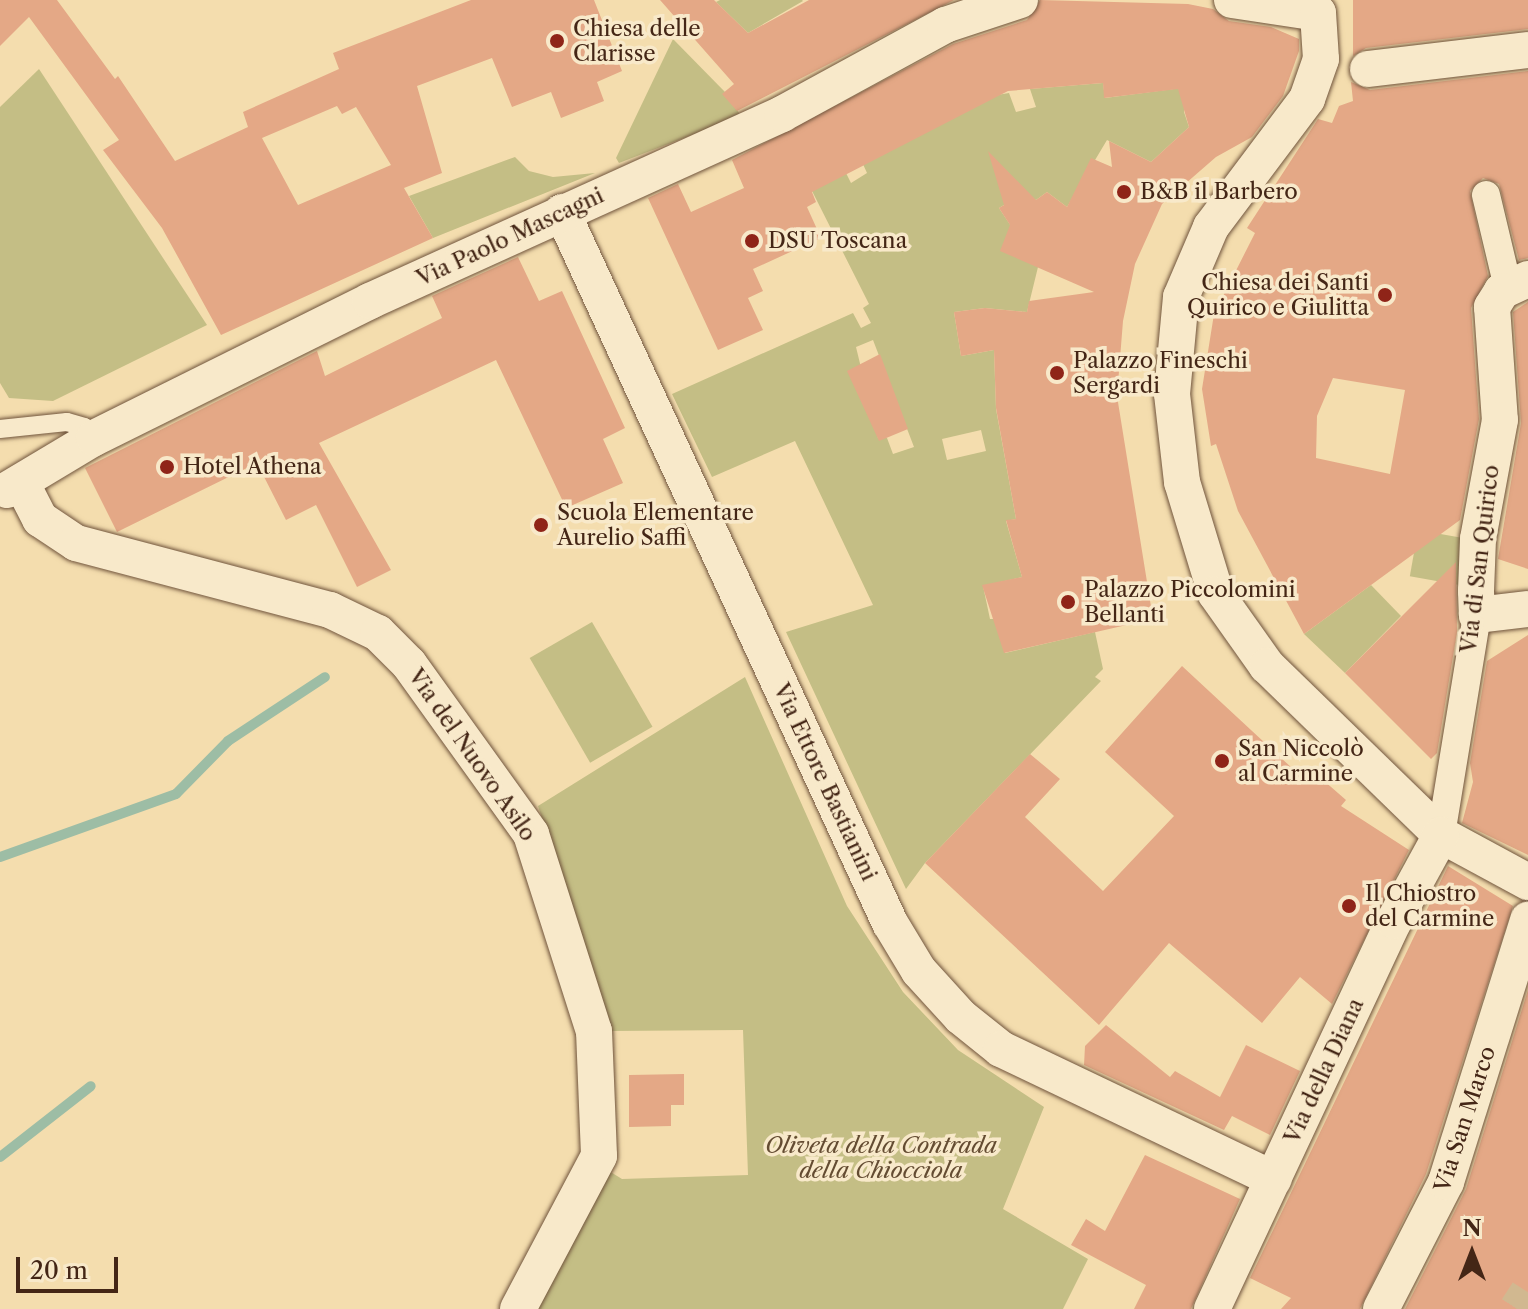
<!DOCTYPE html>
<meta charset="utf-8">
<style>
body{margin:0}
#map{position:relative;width:1528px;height:1309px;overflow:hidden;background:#f4ddae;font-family:"Libre Caslon Text",serif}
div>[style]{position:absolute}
.green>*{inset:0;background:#c4be85;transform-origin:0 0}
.stream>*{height:10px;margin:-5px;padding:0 5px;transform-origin:5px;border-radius:5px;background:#9dbda5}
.building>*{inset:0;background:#e4a886}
.minor-tunnel>*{height:36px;margin-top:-18px;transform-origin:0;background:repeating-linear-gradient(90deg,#d1b890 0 36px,transparent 0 54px)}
.roads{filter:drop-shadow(0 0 2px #70543c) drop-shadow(0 0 2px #70543c)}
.service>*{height:18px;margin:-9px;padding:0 9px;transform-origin:9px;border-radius:9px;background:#f8e9ca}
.pedestrian>*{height:28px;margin:-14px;padding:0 14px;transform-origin:14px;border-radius:14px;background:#f8e9ca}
.minor>*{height:36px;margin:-18px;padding:0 18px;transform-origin:18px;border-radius:18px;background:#f8e9ca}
.dots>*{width:22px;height:22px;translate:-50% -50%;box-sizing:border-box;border:4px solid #f8e9ca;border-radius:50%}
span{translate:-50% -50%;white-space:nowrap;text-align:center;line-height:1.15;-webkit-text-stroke:7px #f8e9ca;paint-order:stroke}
.poi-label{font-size:22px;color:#442616}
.left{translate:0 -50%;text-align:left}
.right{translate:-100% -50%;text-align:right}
.street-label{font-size:22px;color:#442616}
.park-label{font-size:22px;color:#644c32;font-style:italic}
.north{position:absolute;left:1432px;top:1213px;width:80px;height:80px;-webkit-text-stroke:6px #f8e9ca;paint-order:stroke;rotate:0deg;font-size:22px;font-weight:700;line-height:32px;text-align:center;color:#442616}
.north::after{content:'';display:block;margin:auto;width:28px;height:36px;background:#442616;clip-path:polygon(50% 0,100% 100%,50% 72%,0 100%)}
.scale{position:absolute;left:16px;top:1257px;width:102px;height:36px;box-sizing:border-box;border:4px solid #442616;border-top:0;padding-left:10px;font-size:24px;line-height:28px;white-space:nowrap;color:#442616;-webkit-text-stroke:6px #f8e9ca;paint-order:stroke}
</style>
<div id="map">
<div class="green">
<div style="clip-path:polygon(720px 0,802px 0,803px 1px,748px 33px,716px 2px)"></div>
<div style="clip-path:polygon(673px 39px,725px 92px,741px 116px,619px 163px,616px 158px)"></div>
<div style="clip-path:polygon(39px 69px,207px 325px,53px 401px,9px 398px,0 383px,0 107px)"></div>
<div style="clip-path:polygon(evenodd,1103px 83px,1105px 98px,1189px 87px,1184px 112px,1189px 127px,1151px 162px,1107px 140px,1067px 207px,1047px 192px,1036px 200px,1022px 194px,999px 208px,1038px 267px,1027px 312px,985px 308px,954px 312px,961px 356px,994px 350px,996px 409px,1016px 519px,1006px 521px,1022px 577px,983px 586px,990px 619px,995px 619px,1005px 653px,1095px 632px,1103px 669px,1095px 677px,1101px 681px,925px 863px,906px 889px,786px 632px,873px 605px,795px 441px,712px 477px,672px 394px,853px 313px,861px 328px,871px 323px,863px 308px,869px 304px,808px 183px,843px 167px,851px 183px,867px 173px,862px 162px,997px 95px,1009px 93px,1016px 112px,1036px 107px,1030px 89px,1103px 83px,873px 340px,914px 447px,893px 454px,887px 438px,878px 438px,856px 347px,873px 340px,1103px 83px,981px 430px,986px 451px,947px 460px,942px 439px,981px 430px)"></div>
<div style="clip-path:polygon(515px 157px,529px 171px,553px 177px,595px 173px,433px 238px,409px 196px)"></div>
<div style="left:1418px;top:530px;width:50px;height:47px;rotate:10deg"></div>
<div style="clip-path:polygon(1371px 585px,1401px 616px,1345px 673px,1304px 634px)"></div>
<div style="left:592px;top:622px;width:121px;height:72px;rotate:60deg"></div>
<div style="clip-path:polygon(745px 677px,847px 906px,903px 992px,958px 1050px,1044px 1107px,1003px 1209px,1088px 1259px,1063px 1309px,534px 1309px,609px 1171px,622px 1179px,748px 1175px,743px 1030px,611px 1031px,538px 806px)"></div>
</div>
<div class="stream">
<div style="left:0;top:857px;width:187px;rotate:-19.7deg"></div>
<div style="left:176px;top:794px;width:74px;rotate:-45.5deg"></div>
<div style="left:228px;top:741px;width:116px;rotate:-33.4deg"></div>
<div style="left:0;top:1157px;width:115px;rotate:-38deg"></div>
</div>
<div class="building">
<div style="clip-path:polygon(evenodd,0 0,57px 0,115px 79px,118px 76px,175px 161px,248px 127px,243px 112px,339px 69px,333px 53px,471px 0,594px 0,622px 71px,597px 82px,604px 101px,561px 118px,551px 92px,512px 107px,492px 58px,417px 86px,442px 173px,404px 188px,433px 238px,221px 335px,162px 228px,103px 150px,119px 140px,29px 17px,0 46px,0 0,337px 106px,342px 114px,356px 107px,391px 165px,298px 205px,262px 138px,337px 106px)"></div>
<div style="clip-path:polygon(660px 0,714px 0,748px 33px,809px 0,954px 0,737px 111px,722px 94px,734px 84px)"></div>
<div style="clip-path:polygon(1040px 0,1188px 4px,1213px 9px,1229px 21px,1271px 27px,1299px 39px,1299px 51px,1283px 96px,1252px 137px,1216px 157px,1162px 204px,1135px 264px,1123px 321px,1117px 396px,1153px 619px,1004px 653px,982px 585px,1022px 577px,1006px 520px,1016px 519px,996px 408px,994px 350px,961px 356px,954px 312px,985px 308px,1027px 312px,1029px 301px,1094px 292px,1000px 251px,1010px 225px,999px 208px,1004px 205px,988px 151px,1036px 200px,1047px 192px,1067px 207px,1091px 158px,1112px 167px,1109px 141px,1151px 162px,1189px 127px,1178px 89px,1104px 98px,1103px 83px,1008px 91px,812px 192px,816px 202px,807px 207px,821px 238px,753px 269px,763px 291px,748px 298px,763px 330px,718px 350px,648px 198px,678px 184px,691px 212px,744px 188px,732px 160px,953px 44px,1027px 20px)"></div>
<div style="clip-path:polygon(1353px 0,1528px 0,1528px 29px,1366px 48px,1353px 56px)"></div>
<div style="clip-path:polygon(evenodd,1528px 71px,1528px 258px,1519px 260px,1499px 184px,1483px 178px,1470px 191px,1488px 276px,1471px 308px,1479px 419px,1460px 520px,1304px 634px,1238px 511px,1216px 444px,1211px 446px,1202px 389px,1214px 314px,1255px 233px,1247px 228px,1318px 119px,1332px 123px,1339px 106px,1353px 101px,1351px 82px,1370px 90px,1528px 71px,1333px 378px,1405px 390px,1390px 474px,1316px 458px,1317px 416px,1333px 378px)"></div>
<div style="clip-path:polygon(518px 257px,539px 301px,562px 291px,625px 428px,603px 439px,623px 483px,566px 508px,496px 360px,319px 443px,391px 570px,357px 587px,316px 505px,286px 520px,257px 463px,117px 532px,85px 468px,317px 351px,325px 376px,442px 318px,432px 296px)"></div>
<div style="clip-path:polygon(1528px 302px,1528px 569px,1498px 559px,1521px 423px,1513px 312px)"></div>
<div style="clip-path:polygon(880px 354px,908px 429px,879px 441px,847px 371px)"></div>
<div style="clip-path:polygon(1456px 562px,1457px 632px,1437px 753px,1431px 759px,1345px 673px)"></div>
<div style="clip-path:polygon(1528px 635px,1528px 855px,1462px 823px,1473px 782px,1470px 763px,1487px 661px)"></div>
<div style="clip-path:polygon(1182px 666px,1307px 782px,1315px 773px,1346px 800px,1341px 806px,1409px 850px,1332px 1004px,1300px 977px,1262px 1023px,1169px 943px,1099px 1025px,925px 863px,1030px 754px,1060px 779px,1025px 817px,1103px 891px,1174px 816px,1105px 752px)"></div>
<div style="clip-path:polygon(1448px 866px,1513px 906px,1426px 1174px,1360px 1309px,1281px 1309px,1291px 1298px,1250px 1278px)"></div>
<div style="clip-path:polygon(1528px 990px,1528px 1309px,1405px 1309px,1466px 1189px)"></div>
<div style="clip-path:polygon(1106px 1025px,1170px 1077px,1175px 1071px,1220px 1097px,1246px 1045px,1300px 1071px,1270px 1135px,1232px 1116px,1224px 1130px,1084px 1065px,1085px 1046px)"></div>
<div style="clip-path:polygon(684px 1074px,684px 1105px,671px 1105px,671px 1126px,629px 1127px,629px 1075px)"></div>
<div style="clip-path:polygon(1145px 1155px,1240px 1199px,1191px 1309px,1134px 1309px,1146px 1285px,1071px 1245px,1086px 1219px,1105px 1231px)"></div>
</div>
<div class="minor-tunnel">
<div style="left:1517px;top:1309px;width:20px;rotate:-57deg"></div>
</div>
<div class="roads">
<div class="service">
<div style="left:0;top:429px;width:67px;rotate:-6deg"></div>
<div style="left:67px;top:422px;width:18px;rotate:16deg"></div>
<div style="left:84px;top:427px;width:15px;rotate:48deg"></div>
</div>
<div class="pedestrian">
<div style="left:1486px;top:195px;width:95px;rotate:76.6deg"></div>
<div style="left:1441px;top:835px;width:223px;rotate:-80.7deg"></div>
</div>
<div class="minor">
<div style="left:1232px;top:0;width:87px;rotate:8.6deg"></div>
<div style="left:1318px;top:13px;width:46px;rotate:86.3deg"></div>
<div style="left:1321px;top:59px;width:42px;rotate:109.3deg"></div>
<div style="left:1307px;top:99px;width:160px;rotate:126.9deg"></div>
<div style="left:1211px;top:227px;width:76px;rotate:113.2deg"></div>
<div style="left:1181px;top:297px;width:97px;rotate:95.3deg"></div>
<div style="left:1172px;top:394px;width:89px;rotate:83.5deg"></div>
<div style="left:1182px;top:482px;width:117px;rotate:73.1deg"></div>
<div style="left:1216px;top:594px;width:88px;rotate:54.7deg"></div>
<div style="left:1267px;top:666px;width:243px;rotate:44.2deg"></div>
<div style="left:1441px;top:835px;width:99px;rotate:28.4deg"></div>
<div style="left:1368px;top:69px;width:161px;rotate:-6.8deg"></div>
<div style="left:562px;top:212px;width:783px;rotate:65.24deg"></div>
<div style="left:890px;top:923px;width:56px;rotate:58.9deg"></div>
<div style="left:919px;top:971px;width:62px;rotate:47.6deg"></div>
<div style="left:961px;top:1017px;width:51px;rotate:38.7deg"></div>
<div style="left:1001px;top:1049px;width:302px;rotate:25.5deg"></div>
<div style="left:1528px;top:279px;width:29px;rotate:155deg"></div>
<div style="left:1502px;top:291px;width:19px;rotate:122deg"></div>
<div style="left:1492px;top:307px;width:113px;rotate:86deg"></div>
<div style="left:1500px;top:420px;width:121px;rotate:100.5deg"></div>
<div style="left:1478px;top:539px;width:52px;rotate:92.2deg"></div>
<div style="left:1476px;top:591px;width:24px;rotate:88deg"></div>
<div style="left:1477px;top:615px;width:51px;rotate:-6.7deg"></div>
<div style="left:21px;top:482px;width:42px;rotate:62.8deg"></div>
<div style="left:40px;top:519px;width:43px;rotate:33.7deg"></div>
<div style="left:76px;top:543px;width:263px;rotate:14.8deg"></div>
<div style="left:330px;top:610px;width:53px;rotate:25.6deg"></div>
<div style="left:378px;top:633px;width:44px;rotate:45deg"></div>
<div style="left:409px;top:664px;width:209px;rotate:54.3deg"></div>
<div style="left:531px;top:834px;width:207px;rotate:72.3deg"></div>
<div style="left:594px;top:1031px;width:125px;rotate:87.7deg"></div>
<div style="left:599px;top:1156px;width:173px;rotate:117.9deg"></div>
<div style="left:7px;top:490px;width:101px;rotate:-30.9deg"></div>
<div style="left:94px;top:438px;width:308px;rotate:-26.4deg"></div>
<div style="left:370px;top:301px;width:452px;rotate:-24.4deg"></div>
<div style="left:782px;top:114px;width:186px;rotate:-28.6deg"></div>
<div style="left:945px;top:25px;width:79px;rotate:-18.4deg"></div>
<div style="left:1212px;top:1309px;width:429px;rotate:-64.9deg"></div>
<div style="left:1394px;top:921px;width:98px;rotate:-61.3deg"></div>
<div style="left:1381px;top:1309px;width:143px;rotate:-62.9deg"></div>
<div style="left:1446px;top:1182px;width:275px;rotate:-72.6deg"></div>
</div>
</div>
<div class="dots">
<div style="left:557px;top:41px;background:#8f2418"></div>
<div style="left:1124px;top:192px;background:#8f2418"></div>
<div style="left:752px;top:241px;background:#8f2418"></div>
<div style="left:1385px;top:295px;background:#8f2418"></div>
<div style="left:1057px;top:373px;background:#8f2418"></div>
<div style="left:167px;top:467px;background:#8f2418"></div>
<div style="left:541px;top:525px;background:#8f2418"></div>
<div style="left:1068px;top:602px;background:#8f2418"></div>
<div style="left:1222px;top:761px;background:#8f2418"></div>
<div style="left:1349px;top:906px;background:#8f2418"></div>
</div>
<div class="poi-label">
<span class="left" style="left:573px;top:41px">Chiesa delle<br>Clarisse</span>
<span class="left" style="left:1140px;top:192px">B&amp;B il Barbero</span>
<span class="left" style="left:768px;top:241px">DSU Toscana</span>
<span class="right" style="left:1369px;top:295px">Chiesa dei Santi<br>Quirico e Giulitta</span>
<span class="left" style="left:1073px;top:373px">Palazzo Fineschi<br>Sergardi</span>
<span class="left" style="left:183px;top:467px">Hotel Athena</span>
<span class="left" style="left:557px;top:525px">Scuola Elementare<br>Aurelio Saffi</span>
<span class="left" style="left:1084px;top:602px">Palazzo Piccolomini<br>Bellanti</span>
<span class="left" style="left:1238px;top:761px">San Niccolò<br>al Carmine</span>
<span class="left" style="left:1365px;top:906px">Il Chiostro<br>del Carmine</span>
</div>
<div class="street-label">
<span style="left:510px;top:237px;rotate:-25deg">Via Paolo Mascagni</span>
<span style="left:1480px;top:559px;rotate:-83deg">Via di San Quirico</span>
<span style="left:472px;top:755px;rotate:55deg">Via del Nuovo Asilo</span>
<span style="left:825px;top:782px;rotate:65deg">Via Ettore Bastianini</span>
<span style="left:1324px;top:1071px;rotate:-65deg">Via della Diana</span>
<span style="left:1465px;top:1119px;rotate:-72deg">Via San Marco</span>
</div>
<div class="park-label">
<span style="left:881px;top:1158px">Oliveta della Contrada<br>della Chiocciola</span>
</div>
<div class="north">N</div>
<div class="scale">20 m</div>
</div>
